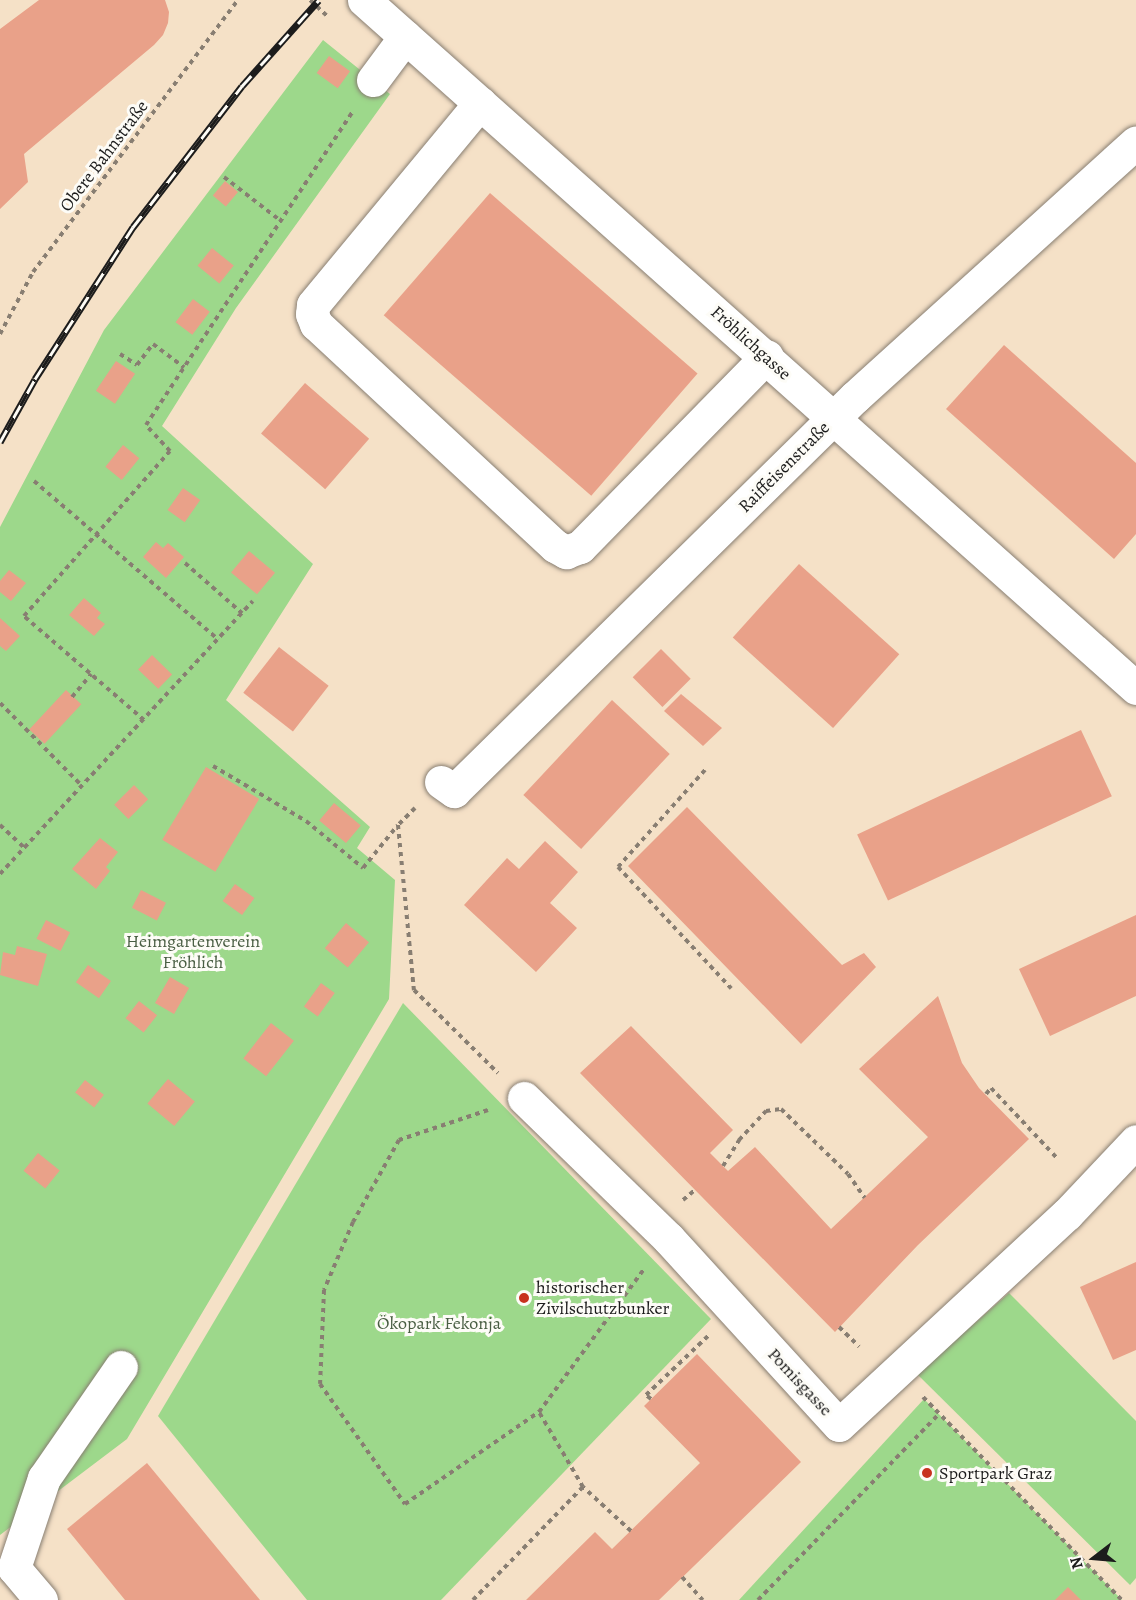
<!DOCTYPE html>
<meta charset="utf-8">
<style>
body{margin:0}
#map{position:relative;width:1136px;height:1600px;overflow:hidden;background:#f5e1c7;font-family:Alegreya,serif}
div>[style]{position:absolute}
.green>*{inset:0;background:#9dd88b}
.building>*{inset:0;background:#e9a189;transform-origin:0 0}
.path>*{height:4px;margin-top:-2px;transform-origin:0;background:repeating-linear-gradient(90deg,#887e72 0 4.5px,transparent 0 9px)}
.roads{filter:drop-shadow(0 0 2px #887e72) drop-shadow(0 0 2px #887e72)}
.minor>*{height:33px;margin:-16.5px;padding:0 16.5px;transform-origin:16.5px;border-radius:16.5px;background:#fff}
.major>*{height:33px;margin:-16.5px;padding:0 16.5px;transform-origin:16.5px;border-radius:16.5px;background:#fff}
.rail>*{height:7px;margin-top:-3.5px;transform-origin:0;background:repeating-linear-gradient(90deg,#fdfcf7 0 14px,#1c1c1c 0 28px);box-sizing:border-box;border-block:2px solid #1c1c1c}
.dots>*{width:16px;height:16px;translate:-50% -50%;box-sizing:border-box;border:3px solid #fdfcf7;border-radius:50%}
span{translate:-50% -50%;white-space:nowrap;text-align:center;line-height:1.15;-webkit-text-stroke:6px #fdfcf7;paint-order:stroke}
.street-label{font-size:18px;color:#1c1c1c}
.park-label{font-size:18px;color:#495e43}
.poi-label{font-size:18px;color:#1c1c1c}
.left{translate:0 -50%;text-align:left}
.north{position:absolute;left:1064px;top:1528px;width:60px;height:60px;-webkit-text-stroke:4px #fdfcf7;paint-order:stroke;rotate:254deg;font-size:16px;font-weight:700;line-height:24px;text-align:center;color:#1c1c1c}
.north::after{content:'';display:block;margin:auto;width:21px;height:27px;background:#1c1c1c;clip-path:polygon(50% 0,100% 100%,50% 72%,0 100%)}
</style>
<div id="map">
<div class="green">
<div style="clip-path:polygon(323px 40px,390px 94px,236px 308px,162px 426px,313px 564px,226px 700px,370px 827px,357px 848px,395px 880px,389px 999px,127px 1439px,0 1535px,0 527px,104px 330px)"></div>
<div style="clip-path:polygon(403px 1003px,711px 1319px,441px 1600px,307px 1600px,158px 1416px)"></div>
<div style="clip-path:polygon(1009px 1293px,1136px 1421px,1136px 1578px,1130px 1585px,917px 1374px)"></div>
<div style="clip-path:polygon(924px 1399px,1122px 1600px,739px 1600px)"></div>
</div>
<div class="building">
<div style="clip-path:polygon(39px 0,165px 0,169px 12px,168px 23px,163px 35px,154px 45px,24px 154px,28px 182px,0 209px,0 29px)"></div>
<div style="left:329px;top:56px;width:26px;height:21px;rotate:36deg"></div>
<div style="left:225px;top:181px;width:17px;height:19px;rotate:40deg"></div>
<div style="left:490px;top:193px;width:275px;height:162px;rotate:41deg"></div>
<div style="left:212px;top:248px;width:28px;height:23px;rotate:39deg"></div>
<div style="left:193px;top:299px;width:21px;height:29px;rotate:37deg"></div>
<div style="clip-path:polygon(1004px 345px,1136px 463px,1136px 534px,1114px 559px,946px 409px)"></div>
<div style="left:116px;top:361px;width:23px;height:36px;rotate:34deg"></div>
<div style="left:305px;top:383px;width:85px;height:67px;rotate:41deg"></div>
<div style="left:123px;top:445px;width:21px;height:28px;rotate:39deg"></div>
<div style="left:183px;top:488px;width:21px;height:27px;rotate:35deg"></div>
<div style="clip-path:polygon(156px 542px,163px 548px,168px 543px,184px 557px,166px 578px,143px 557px)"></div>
<div style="left:249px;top:551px;width:34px;height:28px;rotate:40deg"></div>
<div style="left:799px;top:564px;width:135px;height:99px;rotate:42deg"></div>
<div style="clip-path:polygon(9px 570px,26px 583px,11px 601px,0 592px,0 581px)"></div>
<div style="clip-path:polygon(84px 598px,101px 613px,97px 618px,105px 624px,94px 636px,69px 615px)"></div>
<div style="clip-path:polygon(0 618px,20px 636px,6px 651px,0 646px)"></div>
<div style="left:279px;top:647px;width:63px;height:58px;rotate:38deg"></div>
<div style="left:661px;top:649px;width:42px;height:40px;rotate:45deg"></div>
<div style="left:152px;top:655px;width:28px;height:20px;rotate:44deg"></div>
<div style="left:66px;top:690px;width:21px;height:54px;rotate:43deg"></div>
<div style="clip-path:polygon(681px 694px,722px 728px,703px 746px,664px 711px)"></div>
<div style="left:612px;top:700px;width:79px;height:130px;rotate:43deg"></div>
<div style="left:1081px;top:730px;width:73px;height:247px;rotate:65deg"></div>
<div style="left:206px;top:767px;width:62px;height:85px;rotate:31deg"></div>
<div style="left:134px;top:785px;width:20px;height:28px;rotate:45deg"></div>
<div style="left:334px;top:803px;width:35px;height:23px;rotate:40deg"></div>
<div style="clip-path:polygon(687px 807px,842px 965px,864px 953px,876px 967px,801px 1044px,628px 866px)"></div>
<div style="clip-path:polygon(100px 838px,118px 852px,106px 867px,110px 871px,96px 889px,72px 869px)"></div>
<div style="clip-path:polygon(545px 841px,578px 872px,550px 903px,577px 928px,536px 972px,464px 905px,507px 858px,519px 869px)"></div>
<div style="left:235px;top:884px;width:24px;height:21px;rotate:36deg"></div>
<div style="left:141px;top:890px;width:28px;height:20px;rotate:27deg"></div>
<div style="clip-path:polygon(1136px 915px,1136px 996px,1050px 1036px,1019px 969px)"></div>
<div style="left:46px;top:920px;width:27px;height:21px;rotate:27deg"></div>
<div style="left:346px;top:923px;width:30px;height:33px;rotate:40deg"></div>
<div style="clip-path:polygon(17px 946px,47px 954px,38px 986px,0 975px,3px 952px,15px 955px)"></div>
<div style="left:88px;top:965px;width:28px;height:21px;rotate:35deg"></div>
<div style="left:170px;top:977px;width:22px;height:30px;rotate:30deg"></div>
<div style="left:321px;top:983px;width:17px;height:29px;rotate:36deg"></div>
<div style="clip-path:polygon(938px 996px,962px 1063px,979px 1088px,1029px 1139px,918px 1245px,835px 1332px,580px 1073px,631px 1026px,733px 1130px,710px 1153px,728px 1171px,755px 1147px,831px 1229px,928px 1137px,859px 1069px)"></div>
<div style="left:139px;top:1001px;width:23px;height:22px;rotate:38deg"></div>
<div style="left:271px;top:1023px;width:29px;height:45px;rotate:38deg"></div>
<div style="left:168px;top:1079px;width:35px;height:32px;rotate:40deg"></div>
<div style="left:85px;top:1080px;width:24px;height:16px;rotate:38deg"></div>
<div style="left:38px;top:1153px;width:28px;height:23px;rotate:39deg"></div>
<div style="clip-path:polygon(1136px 1262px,1136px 1350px,1113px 1360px,1080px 1287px)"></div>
<div style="clip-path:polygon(697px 1354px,801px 1462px,659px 1600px,526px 1600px,595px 1532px,612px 1549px,700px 1463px,644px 1406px)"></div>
<div style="clip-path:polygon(147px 1463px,260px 1600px,125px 1600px,67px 1529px)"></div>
<div style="clip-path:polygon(1068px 1587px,1081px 1600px,1055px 1600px)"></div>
</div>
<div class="path">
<div style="left:310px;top:0;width:26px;rotate:43deg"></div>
<div style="left:224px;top:177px;width:72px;rotate:37.7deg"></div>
<div style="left:0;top:334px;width:70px;rotate:-62deg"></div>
<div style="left:33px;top:272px;width:341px;rotate:-53deg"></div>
<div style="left:120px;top:354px;width:20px;rotate:33deg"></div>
<div style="left:137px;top:365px;width:26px;rotate:-53deg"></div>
<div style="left:153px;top:344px;width:39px;rotate:37deg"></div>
<div style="left:34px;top:481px;width:243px;rotate:40.7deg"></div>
<div style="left:185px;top:563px;width:76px;rotate:41.3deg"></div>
<div style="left:72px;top:697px;width:30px;rotate:-50deg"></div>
<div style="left:0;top:703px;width:117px;rotate:45.3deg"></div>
<div style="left:144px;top:720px;width:159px;rotate:-139.1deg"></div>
<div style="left:24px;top:616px;width:220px;rotate:-48.5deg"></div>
<div style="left:170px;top:451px;width:35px;rotate:-133deg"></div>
<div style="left:146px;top:425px;width:376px;rotate:-56.6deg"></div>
<div style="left:213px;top:766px;width:108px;rotate:30.6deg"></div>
<div style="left:306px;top:821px;width:74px;rotate:39.5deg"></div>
<div style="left:363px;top:868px;width:55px;rotate:-50.9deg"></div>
<div style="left:705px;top:770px;width:130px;rotate:131.9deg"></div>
<div style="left:618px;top:867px;width:166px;rotate:47deg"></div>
<div style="left:415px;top:808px;width:24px;rotate:135deg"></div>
<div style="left:398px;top:825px;width:166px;rotate:84.5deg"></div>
<div style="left:414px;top:990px;width:118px;rotate:44.7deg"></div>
<div style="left:0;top:825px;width:34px;rotate:43deg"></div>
<div style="left:0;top:874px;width:372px;rotate:-47.2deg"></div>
<div style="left:986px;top:1094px;width:8px;rotate:-50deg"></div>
<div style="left:991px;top:1088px;width:98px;rotate:46.7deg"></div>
<div style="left:488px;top:1110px;width:94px;rotate:161.4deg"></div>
<div style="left:399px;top:1140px;width:94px;rotate:119.3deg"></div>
<div style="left:353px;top:1222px;width:74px;rotate:113.1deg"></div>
<div style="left:324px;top:1290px;width:94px;rotate:92.4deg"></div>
<div style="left:320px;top:1384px;width:147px;rotate:54.7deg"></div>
<div style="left:405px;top:1504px;width:163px;rotate:-34.5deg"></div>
<div style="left:723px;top:1166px;width:31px;rotate:-58deg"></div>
<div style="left:739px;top:1140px;width:40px;rotate:-47deg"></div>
<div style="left:766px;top:1111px;width:15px;rotate:-8deg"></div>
<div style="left:781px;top:1109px;width:93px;rotate:44.1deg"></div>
<div style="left:848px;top:1174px;width:29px;rotate:55deg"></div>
<div style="left:683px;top:1200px;width:17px;rotate:-40deg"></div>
<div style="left:839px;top:1327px;width:28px;rotate:44deg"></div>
<div style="left:923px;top:1397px;width:284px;rotate:45.6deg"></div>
<div style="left:651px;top:1399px;width:6px;rotate:-141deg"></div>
<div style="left:646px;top:1395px;width:86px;rotate:-43.6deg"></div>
<div style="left:631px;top:1531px;width:65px;rotate:-137.5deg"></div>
<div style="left:583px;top:1487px;width:87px;rotate:-120.4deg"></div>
<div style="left:539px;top:1412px;width:177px;rotate:-53.7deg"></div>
<div style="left:682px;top:1577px;width:31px;rotate:48deg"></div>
<div style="left:473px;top:1600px;width:158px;rotate:-45.8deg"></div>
<div style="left:758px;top:1600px;width:260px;rotate:-45.8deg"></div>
</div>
<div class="roads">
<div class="minor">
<div style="left:373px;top:80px;width:54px;rotate:-53.3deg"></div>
<div style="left:480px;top:103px;width:262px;rotate:129.6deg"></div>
<div style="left:313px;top:305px;width:9px;rotate:96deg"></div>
<div style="left:312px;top:314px;width:11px;rotate:68deg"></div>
<div style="left:316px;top:324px;width:326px;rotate:42.9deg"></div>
<div style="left:555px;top:546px;width:13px;rotate:29deg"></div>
<div style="left:566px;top:552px;width:15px;rotate:-20deg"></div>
<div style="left:580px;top:547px;width:267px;rotate:-45.6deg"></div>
<div style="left:441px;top:782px;width:16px;rotate:35deg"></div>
<div style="left:454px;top:791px;width:562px;rotate:-44.5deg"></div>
<div style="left:855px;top:397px;width:379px;rotate:-42.2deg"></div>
<div style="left:524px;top:1098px;width:201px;rotate:44.2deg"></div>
<div style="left:668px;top:1238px;width:253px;rotate:47.6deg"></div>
<div style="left:839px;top:1425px;width:311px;rotate:-42.8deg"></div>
<div style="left:1067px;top:1214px;width:100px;rotate:-46.6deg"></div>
<div style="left:41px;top:1600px;width:42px;rotate:-130.2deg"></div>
<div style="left:14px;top:1568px;width:95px;rotate:-71.6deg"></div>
<div style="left:44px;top:1478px;width:135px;rotate:-55.3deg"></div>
</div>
<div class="major">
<div style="left:364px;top:0;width:1034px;rotate:41.71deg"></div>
</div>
</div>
<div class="rail">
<div style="left:0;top:442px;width:72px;rotate:-60.9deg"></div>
<div style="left:35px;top:379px;width:181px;rotate:-57.2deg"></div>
<div style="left:133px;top:227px;width:178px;rotate:-52.3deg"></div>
<div style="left:242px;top:86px;width:115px;rotate:-48.2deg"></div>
</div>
<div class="dots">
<div style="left:524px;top:1298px;background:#c8321e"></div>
<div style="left:927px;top:1473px;background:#c8321e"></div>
</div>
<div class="street-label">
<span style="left:104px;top:156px;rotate:-53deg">Obere Bahnstraße</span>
<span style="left:751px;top:343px;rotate:42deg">Fröhlichgasse</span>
<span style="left:784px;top:467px;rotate:-45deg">Raiffeisenstraße</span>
<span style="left:800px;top:1382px;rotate:47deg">Pomisgasse</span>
</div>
<div class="park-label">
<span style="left:193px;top:952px">Heimgartenverein<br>Fröhlich</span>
<span style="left:439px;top:1323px">Ökopark Fekonja</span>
</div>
<div class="poi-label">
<span class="left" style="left:536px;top:1298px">historischer<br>Zivilschutzbunker</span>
<span class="left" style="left:939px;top:1473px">Sportpark Graz</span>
</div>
<div class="north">N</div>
</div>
